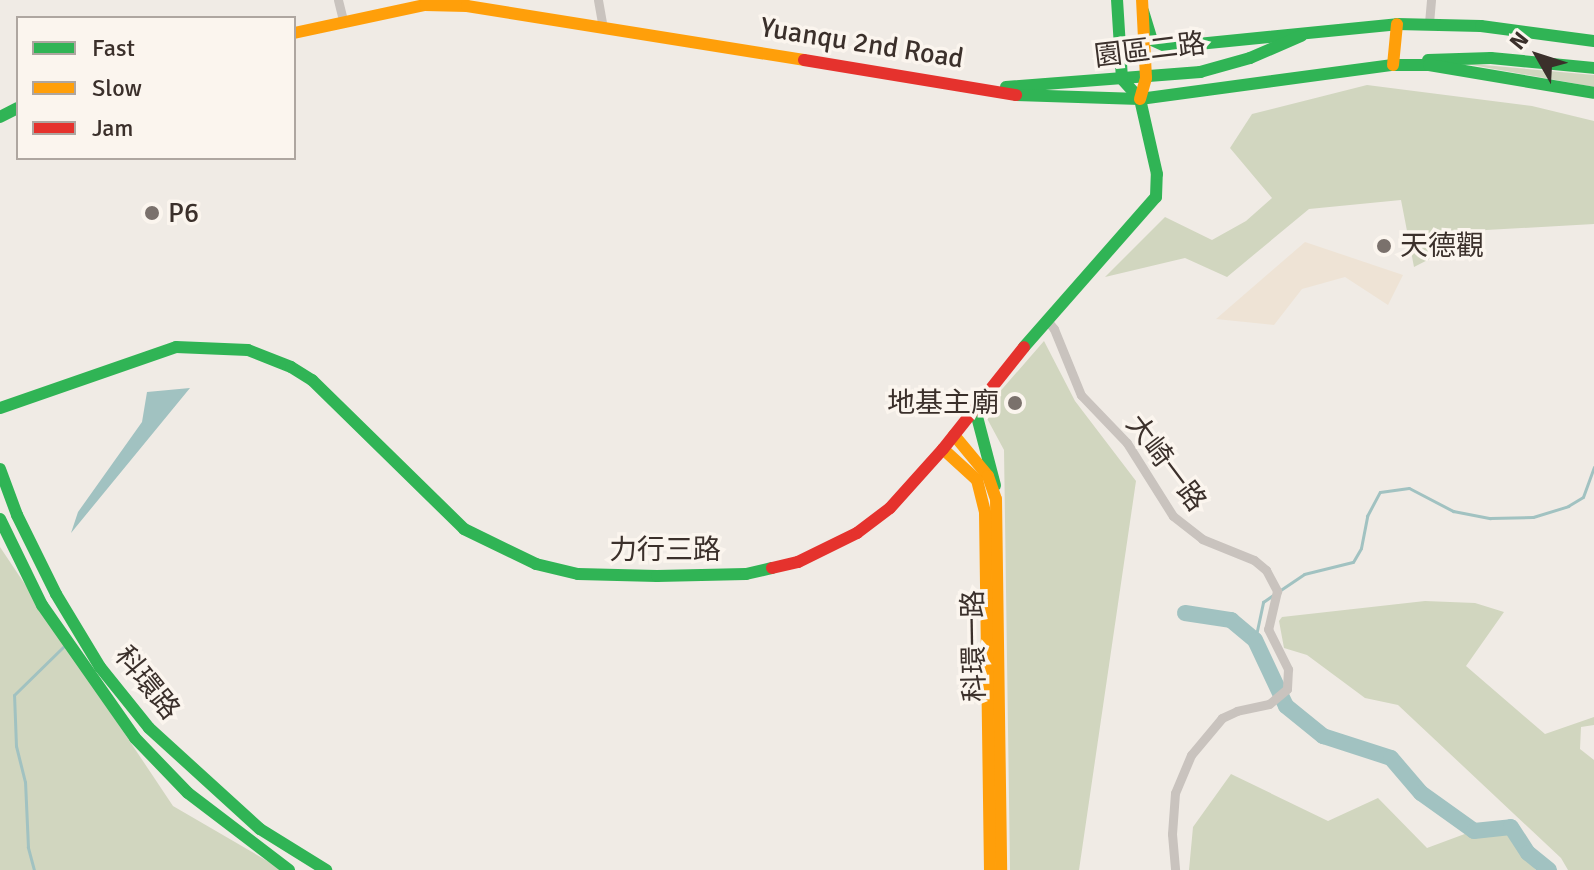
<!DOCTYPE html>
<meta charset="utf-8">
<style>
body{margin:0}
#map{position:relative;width:1594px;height:870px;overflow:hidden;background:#f0ebe5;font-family:Signika,"Noto Sans TC",sans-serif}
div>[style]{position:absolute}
.green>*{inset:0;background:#d1d6bf}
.plaza>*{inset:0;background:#eee3d5}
.water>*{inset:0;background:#a1c2c1}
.stream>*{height:3px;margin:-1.5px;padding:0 1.5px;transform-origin:1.5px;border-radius:1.5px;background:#a1c2c1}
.river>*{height:16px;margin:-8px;padding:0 8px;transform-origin:8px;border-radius:8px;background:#a1c2c1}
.street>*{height:9px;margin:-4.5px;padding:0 4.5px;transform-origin:4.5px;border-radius:4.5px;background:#c9c3be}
.fast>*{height:12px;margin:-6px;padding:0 6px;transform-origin:6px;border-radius:6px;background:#30b455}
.slow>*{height:12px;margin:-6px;padding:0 6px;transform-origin:6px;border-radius:6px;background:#ff9f0a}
.jam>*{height:12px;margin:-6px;padding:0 6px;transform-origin:6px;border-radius:6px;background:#e5322d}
.dots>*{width:22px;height:22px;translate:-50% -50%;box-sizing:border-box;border:4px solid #fbf5ee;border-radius:50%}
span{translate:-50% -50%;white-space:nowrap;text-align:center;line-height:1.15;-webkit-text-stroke:7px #fbf5ee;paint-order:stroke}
.street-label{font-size:28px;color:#3b302b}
.poi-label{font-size:28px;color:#3b302b}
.left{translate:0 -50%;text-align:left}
.right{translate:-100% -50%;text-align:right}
.legend{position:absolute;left:16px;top:16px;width:280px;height:144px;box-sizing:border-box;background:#fbf5ee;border:2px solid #aea6a0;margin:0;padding:10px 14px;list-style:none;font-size:24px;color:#3b302b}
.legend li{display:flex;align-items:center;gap:16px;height:40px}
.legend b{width:40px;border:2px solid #aea6a0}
.north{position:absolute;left:1498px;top:16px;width:80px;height:80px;-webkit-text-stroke:6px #fbf5ee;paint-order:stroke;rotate:309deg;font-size:22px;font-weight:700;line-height:32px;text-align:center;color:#3b302b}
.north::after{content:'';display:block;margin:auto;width:28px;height:36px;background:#3b302b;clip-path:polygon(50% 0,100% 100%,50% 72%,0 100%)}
</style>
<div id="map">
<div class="green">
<div style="clip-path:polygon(1461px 63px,1594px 75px,1594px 87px)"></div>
<div style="clip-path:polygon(1367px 85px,1532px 106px,1594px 121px,1594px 224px,1486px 230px,1414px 267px,1401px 200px,1309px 209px,1227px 277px,1185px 258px,1105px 277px,1165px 217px,1212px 240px,1246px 221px,1272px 198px,1230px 148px,1252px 114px)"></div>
<div style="clip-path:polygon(1044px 341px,1075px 401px,1136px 481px,1079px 870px,1010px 870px,1004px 450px,983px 411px)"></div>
<div style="clip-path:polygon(0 547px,173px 806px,283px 870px,0 870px)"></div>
<div style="clip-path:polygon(1425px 601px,1475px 603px,1504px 612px,1466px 666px,1545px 734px,1594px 717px,1594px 725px,1581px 727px,1580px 749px,1594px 760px,1594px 870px,1568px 870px,1561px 858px,1398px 705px,1365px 698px,1307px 655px,1284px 648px,1279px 621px,1282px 617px)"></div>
<div style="clip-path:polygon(1231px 774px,1328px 821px,1378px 798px,1427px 848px,1497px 822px,1536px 870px,1189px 870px,1193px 827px)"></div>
</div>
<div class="plaza">
<div style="clip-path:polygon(1305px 242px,1403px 275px,1388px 305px,1345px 277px,1302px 289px,1274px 325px,1216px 319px)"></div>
</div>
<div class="water">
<div style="clip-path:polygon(190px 388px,71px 533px,78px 512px,142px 422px,147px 392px)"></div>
</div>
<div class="stream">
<div style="left:1279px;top:591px;width:30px;rotate:-34deg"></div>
<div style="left:1304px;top:574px;width:50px;rotate:-13.8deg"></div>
<div style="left:1353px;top:562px;width:16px;rotate:-60deg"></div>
<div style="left:1361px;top:548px;width:33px;rotate:-79deg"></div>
<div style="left:1367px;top:516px;width:27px;rotate:-62deg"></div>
<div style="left:1380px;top:492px;width:29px;rotate:-8deg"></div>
<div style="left:1409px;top:488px;width:50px;rotate:27.6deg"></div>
<div style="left:1453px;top:511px;width:38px;rotate:11deg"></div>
<div style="left:1490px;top:518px;width:43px;rotate:-1.3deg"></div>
<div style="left:1533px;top:517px;width:37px;rotate:-17deg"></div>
<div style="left:1568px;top:506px;width:17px;rotate:-31deg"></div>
<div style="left:1583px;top:497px;width:32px;rotate:-70deg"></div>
<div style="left:1255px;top:640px;width:39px;rotate:-78deg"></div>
<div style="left:1263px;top:602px;width:12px;rotate:-35deg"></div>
<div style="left:34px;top:870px;width:24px;rotate:-105deg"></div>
<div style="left:28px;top:847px;width:65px;rotate:-92.6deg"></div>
<div style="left:25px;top:782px;width:37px;rotate:-104deg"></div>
<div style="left:16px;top:746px;width:51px;rotate:-92.2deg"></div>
<div style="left:14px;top:695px;width:70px;rotate:-44.4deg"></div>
</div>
<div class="river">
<div style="left:1185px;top:613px;width:47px;rotate:8.7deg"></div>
<div style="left:1231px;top:620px;width:31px;rotate:40deg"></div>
<div style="left:1255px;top:640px;width:73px;rotate:64.8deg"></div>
<div style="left:1286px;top:706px;width:48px;rotate:39deg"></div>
<div style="left:1323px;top:736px;width:71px;rotate:17.9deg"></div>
<div style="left:1391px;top:758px;width:46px;rotate:49.4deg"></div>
<div style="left:1421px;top:793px;width:65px;rotate:35.6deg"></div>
<div style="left:1474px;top:831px;width:37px;rotate:-6deg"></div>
<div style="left:1511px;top:827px;width:31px;rotate:57deg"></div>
<div style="left:1528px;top:853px;width:27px;rotate:39deg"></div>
</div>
<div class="street">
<div style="left:338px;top:0;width:21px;rotate:76deg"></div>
<div style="left:598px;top:0;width:27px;rotate:80deg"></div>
<div style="left:1429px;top:23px;width:23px;rotate:-85deg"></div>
<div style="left:1046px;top:319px;width:13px;rotate:51deg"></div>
<div style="left:1054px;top:329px;width:71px;rotate:67.8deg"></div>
<div style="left:1081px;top:395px;width:66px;rotate:46.2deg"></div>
<div style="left:1127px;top:443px;width:86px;rotate:57.8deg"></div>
<div style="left:1173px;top:516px;width:37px;rotate:38deg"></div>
<div style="left:1202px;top:539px;width:56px;rotate:22deg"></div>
<div style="left:1254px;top:560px;width:16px;rotate:40deg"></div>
<div style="left:1266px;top:570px;width:24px;rotate:62deg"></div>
<div style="left:1277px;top:591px;width:39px;rotate:103deg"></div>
<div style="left:1268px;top:629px;width:45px;rotate:63.4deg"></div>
<div style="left:1288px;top:669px;width:20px;rotate:93deg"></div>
<div style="left:1287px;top:689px;width:23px;rotate:140deg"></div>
<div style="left:1269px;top:704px;width:33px;rotate:168deg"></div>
<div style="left:1237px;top:711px;width:17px;rotate:155deg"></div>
<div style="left:1222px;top:718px;width:48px;rotate:130deg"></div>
<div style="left:1191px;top:755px;width:41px;rotate:112.8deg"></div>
<div style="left:1175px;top:793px;width:41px;rotate:94.2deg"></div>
<div style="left:1172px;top:834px;width:36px;rotate:85deg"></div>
</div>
<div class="fast">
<div style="left:1143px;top:11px;width:30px;rotate:73deg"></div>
<div style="left:1152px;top:40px;width:17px;rotate:24deg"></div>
<div style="left:1168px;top:47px;width:230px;rotate:-5.7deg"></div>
<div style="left:1397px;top:24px;width:84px;rotate:1.4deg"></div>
<div style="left:1481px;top:26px;width:114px;rotate:7.6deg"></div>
<div style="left:1428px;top:60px;width:63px;rotate:-1.8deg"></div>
<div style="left:1491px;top:58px;width:103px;rotate:5.5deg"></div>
<div style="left:1006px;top:87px;width:195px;rotate:-4.4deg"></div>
<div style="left:1200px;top:72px;width:52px;rotate:-15.6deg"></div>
<div style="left:1250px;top:58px;width:56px;rotate:-23.3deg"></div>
<div style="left:1016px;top:95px;width:124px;rotate:1.8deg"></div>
<div style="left:1140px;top:99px;width:255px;rotate:-7.7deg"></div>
<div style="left:1393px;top:65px;width:36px"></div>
<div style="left:1429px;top:65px;width:167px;rotate:9.6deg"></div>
<div style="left:0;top:117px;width:20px;rotate:-27deg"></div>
<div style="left:1024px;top:347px;width:200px;rotate:-48.7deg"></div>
<div style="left:1156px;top:197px;width:23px;rotate:-88deg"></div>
<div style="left:1157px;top:174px;width:77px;rotate:-102.8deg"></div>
<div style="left:1140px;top:99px;width:27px;rotate:-132deg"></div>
<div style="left:1122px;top:79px;width:79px;rotate:-93.6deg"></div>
<div style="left:0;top:408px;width:186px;rotate:-19.1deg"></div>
<div style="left:176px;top:347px;width:72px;rotate:2.4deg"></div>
<div style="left:248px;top:350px;width:46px;rotate:21.6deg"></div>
<div style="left:291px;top:367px;width:25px;rotate:32deg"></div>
<div style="left:312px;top:380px;width:213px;rotate:44.4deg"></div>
<div style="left:464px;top:529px;width:80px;rotate:25.9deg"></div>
<div style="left:536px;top:564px;width:43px;rotate:13.4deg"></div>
<div style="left:578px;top:574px;width:79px;rotate:1.5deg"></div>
<div style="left:657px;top:576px;width:89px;rotate:-1.3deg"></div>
<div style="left:746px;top:574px;width:27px;rotate:-13deg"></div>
<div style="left:975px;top:409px;width:79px;rotate:75.3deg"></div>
<div style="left:0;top:469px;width:49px;rotate:69.7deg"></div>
<div style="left:17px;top:515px;width:88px;rotate:63.7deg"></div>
<div style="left:56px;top:594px;width:85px;rotate:58.9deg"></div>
<div style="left:100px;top:667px;width:78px;rotate:51.2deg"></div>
<div style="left:149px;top:728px;width:150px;rotate:42.3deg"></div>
<div style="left:260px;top:829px;width:78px;rotate:31.8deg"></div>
<div style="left:0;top:519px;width:96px;rotate:64deg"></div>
<div style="left:42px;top:605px;width:162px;rotate:55deg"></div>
<div style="left:135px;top:738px;width:76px;rotate:46.1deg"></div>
<div style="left:188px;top:793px;width:127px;rotate:37.3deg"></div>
</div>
<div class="slow">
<div style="left:294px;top:33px;width:134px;rotate:-12.1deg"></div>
<div style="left:425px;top:5px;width:42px;rotate:1.4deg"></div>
<div style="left:467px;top:6px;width:341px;rotate:9.1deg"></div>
<div style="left:1393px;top:65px;width:41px;rotate:-84.4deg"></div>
<div style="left:1140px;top:99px;width:22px;rotate:-74deg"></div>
<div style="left:1146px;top:78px;width:78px;rotate:-92.9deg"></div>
<div style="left:954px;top:435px;width:53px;rotate:50.3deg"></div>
<div style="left:988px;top:476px;width:24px;rotate:71deg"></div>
<div style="left:996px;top:499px;width:371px;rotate:89.2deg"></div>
<div style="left:943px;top:449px;width:46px;rotate:42.4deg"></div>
<div style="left:977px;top:480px;width:34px;rotate:76deg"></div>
<div style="left:985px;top:513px;width:357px;rotate:89.2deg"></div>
</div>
<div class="jam">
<div style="left:804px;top:60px;width:215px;rotate:9.4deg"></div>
<div style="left:772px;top:568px;width:27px;rotate:-13deg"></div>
<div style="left:798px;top:562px;width:66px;rotate:-26.2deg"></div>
<div style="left:857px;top:533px;width:41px;rotate:-37.1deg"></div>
<div style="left:890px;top:508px;width:79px;rotate:-48.1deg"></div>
<div style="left:943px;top:449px;width:130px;rotate:-51.5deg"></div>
</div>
<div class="dots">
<div style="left:152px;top:213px;background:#7a716c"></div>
<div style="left:1384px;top:246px;background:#7a716c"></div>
<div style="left:1015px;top:403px;background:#7a716c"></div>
</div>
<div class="street-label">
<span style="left:862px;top:43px;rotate:9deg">Yuanqu 2nd Road</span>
<span style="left:1150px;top:50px;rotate:-7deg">園區二路</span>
<span style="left:1166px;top:463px;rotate:53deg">大崎一路</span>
<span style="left:665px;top:550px">力行三路</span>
<span style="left:974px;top:646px;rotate:-91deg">科環一路</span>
<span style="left:147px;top:683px;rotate:51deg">科環路</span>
</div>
<div class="poi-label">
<span class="left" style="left:168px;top:213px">P6</span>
<span class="left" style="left:1400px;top:246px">天德觀</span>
<span class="right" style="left:999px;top:403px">地基主廟</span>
</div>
<ul class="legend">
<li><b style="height:10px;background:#30b455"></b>Fast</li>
<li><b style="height:10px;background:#ff9f0a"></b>Slow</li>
<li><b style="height:10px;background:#e5322d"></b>Jam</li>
</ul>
<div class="north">N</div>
</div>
